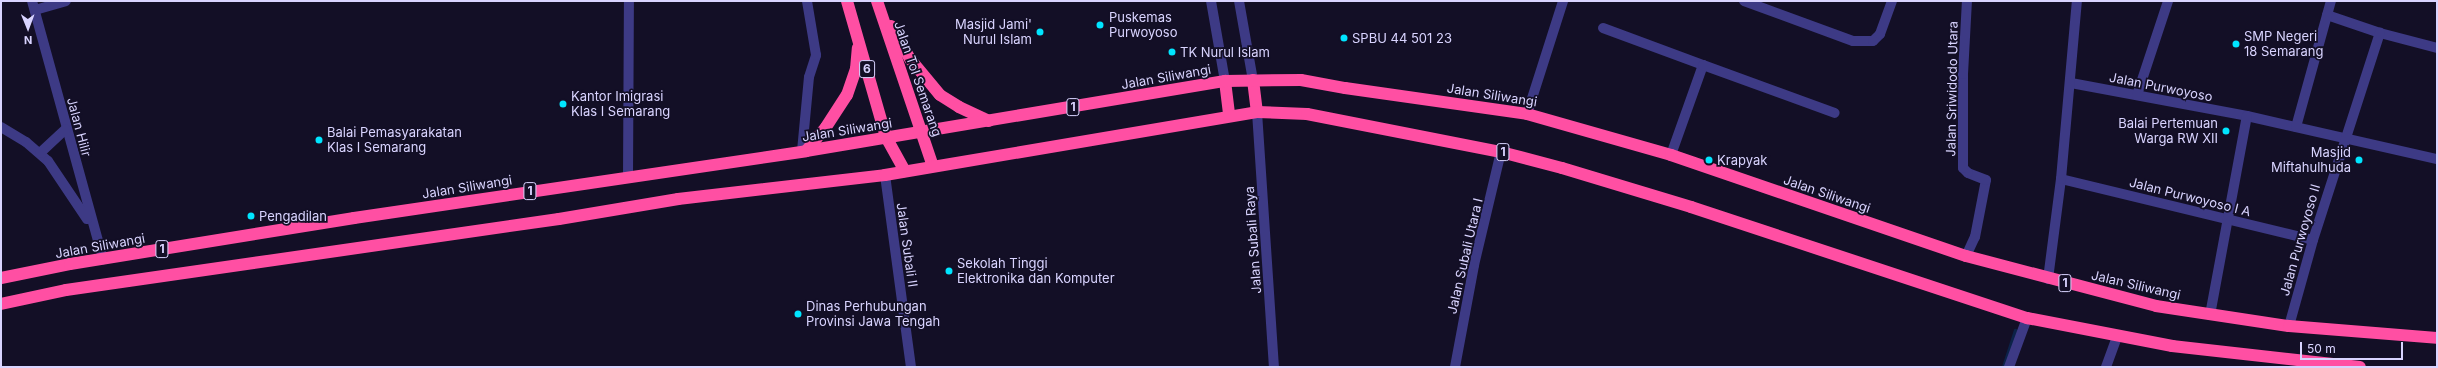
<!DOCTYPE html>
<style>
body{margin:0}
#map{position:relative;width:2438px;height:368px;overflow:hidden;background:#130f26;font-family:Inter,sans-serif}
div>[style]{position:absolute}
.stream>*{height:4px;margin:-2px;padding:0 2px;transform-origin:2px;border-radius:2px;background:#0c2248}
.minor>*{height:10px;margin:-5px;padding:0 5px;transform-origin:5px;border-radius:5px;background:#3d3a85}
.highway>*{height:12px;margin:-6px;padding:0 6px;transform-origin:6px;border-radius:6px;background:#ff4fa3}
.dots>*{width:11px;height:11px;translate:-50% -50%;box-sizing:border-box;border:2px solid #130f26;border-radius:50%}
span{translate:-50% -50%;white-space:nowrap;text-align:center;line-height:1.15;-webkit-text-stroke:3.5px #130f26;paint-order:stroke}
.shield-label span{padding:1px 3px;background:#130f26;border:1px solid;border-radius:3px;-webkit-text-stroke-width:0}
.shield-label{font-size:12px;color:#d9d4ff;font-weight:700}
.poi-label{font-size:13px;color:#d9d4ff}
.left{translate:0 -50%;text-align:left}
.right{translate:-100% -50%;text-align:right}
.street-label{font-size:13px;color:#d9d4ff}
.frame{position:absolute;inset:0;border:2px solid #d9d4ff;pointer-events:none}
.north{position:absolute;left:8px;top:8px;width:40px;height:40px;-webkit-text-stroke:3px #130f26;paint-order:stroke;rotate:179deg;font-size:11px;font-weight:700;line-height:16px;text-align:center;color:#d9d4ff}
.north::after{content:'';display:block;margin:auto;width:14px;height:18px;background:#d9d4ff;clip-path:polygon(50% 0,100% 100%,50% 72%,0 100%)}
.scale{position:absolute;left:2300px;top:342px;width:103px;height:18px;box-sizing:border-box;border:2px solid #d9d4ff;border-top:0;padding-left:5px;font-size:12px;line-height:14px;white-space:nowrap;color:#d9d4ff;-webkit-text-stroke:3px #130f26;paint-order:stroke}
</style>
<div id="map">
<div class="stream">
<div style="left:2004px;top:367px;width:38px;rotate:-72deg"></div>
</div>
<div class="minor">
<div style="left:32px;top:1px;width:268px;rotate:74.6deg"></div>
<div style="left:1211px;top:1px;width:81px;rotate:80.1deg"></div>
<div style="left:1239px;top:1px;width:80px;rotate:80deg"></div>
<div style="left:1744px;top:1px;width:116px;rotate:20.2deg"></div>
<div style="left:1853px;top:41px;width:20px"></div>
<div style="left:1873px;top:41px;width:10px;rotate:-45deg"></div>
<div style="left:1880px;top:34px;width:35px;rotate:-70deg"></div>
<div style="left:35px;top:10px;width:32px;rotate:-16deg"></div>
<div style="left:2327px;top:15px;width:56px;rotate:18.8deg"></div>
<div style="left:2380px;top:33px;width:59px;rotate:14.7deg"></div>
<div style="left:1603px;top:28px;width:107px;rotate:20.3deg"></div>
<div style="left:1703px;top:65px;width:96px;rotate:109.6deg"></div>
<div style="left:1703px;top:65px;width:140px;rotate:20deg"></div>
<div style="left:2071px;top:83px;width:179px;rotate:10.6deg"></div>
<div style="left:2247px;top:116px;width:195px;rotate:12.8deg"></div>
<div style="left:2137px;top:95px;width:99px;rotate:-71.7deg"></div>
<div style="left:1257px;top:112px;width:256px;rotate:86.2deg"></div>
<div style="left:1527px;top:114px;width:119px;rotate:-72.3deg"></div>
<div style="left:1px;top:127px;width:29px;rotate:31deg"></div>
<div style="left:26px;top:142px;width:29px;rotate:41deg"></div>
<div style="left:48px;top:161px;width:70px;rotate:56.1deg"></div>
<div style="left:2296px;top:127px;width:131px;rotate:-74.5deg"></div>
<div style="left:802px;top:151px;width:74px;rotate:-84.6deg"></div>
<div style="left:809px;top:77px;width:23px;rotate:-72deg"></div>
<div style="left:816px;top:55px;width:55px;rotate:-99.5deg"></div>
<div style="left:40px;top:153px;width:35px;rotate:-43deg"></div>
<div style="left:885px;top:175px;width:194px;rotate:82.3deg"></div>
<div style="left:628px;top:177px;width:176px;rotate:-89.7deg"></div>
<div style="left:2061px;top:179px;width:259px;rotate:13.6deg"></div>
<div style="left:1966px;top:256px;width:21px;rotate:-65deg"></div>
<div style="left:1975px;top:237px;width:58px;rotate:-79.1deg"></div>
<div style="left:1986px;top:180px;width:19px;rotate:-159deg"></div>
<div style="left:1968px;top:173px;width:7px;rotate:-135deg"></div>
<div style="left:1963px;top:168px;width:94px;rotate:-90deg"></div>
<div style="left:1963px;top:74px;width:73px;rotate:-86.9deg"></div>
<div style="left:2048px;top:279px;width:101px;rotate:-82.6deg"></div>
<div style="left:2061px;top:179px;width:179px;rotate:-84.9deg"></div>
<div style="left:2210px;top:315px;width:202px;rotate:-79.5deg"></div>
<div style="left:2289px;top:326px;width:89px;rotate:-74.4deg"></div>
<div style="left:2313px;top:240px;width:218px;rotate:-72.1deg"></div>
<div style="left:1455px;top:367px;width:104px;rotate:-79.4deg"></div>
<div style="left:1474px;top:265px;width:116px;rotate:-76.6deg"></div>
<div style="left:2009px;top:367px;width:52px;rotate:-69.8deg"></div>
<div style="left:2106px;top:367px;width:32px;rotate:-70deg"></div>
</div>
<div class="highway">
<div style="left:847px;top:1px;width:141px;rotate:74deg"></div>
<div style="left:886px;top:137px;width:39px;rotate:61deg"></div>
<div style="left:877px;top:1px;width:174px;rotate:71.3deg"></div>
<div style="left:891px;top:26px;width:39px;rotate:60deg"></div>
<div style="left:911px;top:60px;width:45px;rotate:50.4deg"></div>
<div style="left:940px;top:95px;width:22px;rotate:32deg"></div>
<div style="left:959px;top:107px;width:33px;rotate:25deg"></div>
<div style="left:1253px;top:80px;width:32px;rotate:83deg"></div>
<div style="left:1225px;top:81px;width:34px;rotate:83deg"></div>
<div style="left:806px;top:151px;width:31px;rotate:-50deg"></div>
<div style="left:826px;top:127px;width:38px;rotate:-57deg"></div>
<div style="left:847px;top:95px;width:28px;rotate:-71deg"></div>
<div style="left:856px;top:69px;width:21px;rotate:-85deg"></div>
<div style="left:1px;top:278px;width:70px;rotate:-11.5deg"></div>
<div style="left:70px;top:264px;width:288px;rotate:-9.2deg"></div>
<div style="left:354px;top:218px;width:457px;rotate:-8.4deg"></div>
<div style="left:806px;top:151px;width:425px;rotate:-9.5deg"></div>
<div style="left:1225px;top:81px;width:76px;rotate:-0.8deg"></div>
<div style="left:1301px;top:80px;width:45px;rotate:10.3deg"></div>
<div style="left:1345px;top:88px;width:184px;rotate:8.1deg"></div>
<div style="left:1527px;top:114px;width:150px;rotate:15.9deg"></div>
<div style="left:1671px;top:155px;width:312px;rotate:18.9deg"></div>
<div style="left:1966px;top:256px;width:196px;rotate:14.7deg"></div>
<div style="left:2156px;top:306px;width:134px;rotate:8.6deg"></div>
<div style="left:2289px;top:326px;width:148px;rotate:4.6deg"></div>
<div style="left:1px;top:304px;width:66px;rotate:-12.2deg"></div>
<div style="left:66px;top:290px;width:498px;rotate:-8.2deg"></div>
<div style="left:559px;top:219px;width:121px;rotate:-9.5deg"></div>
<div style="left:678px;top:199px;width:208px;rotate:-6.6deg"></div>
<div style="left:885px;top:175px;width:377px;rotate:-9.6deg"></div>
<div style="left:1257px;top:112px;width:50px;rotate:2.3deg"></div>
<div style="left:1307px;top:114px;width:198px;rotate:11.1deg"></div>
<div style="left:1501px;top:152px;width:63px;rotate:14.7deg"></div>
<div style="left:1562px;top:168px;width:135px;rotate:16.8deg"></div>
<div style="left:1691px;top:207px;width:354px;rotate:18.3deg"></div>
<div style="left:2027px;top:318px;width:148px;rotate:10.9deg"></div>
<div style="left:2172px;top:346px;width:189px;rotate:6.4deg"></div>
</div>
<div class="dots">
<div style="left:1100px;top:25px;background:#00e5ff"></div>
<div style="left:1040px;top:32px;background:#00e5ff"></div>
<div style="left:1344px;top:38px;background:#00e5ff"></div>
<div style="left:2236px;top:44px;background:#00e5ff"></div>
<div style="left:1172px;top:52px;background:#00e5ff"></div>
<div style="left:563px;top:104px;background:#00e5ff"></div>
<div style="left:2226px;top:131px;background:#00e5ff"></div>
<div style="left:319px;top:140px;background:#00e5ff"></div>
<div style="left:1709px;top:160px;background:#00e5ff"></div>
<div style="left:2359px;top:160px;background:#00e5ff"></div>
<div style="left:251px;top:216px;background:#00e5ff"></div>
<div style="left:949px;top:271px;background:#00e5ff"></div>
<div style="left:798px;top:314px;background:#00e5ff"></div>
</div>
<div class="shield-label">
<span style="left:867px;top:69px">6</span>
<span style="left:1073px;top:107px">1</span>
<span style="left:1503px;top:152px">1</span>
<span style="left:530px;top:191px">1</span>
<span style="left:162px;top:249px">1</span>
<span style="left:2065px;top:283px">1</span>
</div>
<div class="poi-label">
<span class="left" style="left:1109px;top:25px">Puskemas<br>Purwoyoso</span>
<span class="right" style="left:1032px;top:32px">Masjid Jami'<br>Nurul Islam</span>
<span class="left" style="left:2244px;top:44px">SMP Negeri<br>18 Semarang</span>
<span class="left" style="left:1352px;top:38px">SPBU 44 501 23</span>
<span class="left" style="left:1180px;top:52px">TK Nurul Islam</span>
<span class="left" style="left:571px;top:104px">Kantor Imigrasi<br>Klas I Semarang</span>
<span class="right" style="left:2218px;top:131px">Balai Pertemuan<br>Warga RW XII</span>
<span class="left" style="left:327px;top:140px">Balai Pemasyarakatan<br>Klas I Semarang</span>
<span class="right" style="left:2351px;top:160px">Masjid<br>Miftahulhuda</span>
<span class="left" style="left:1717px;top:160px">Krapyak</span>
<span class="left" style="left:259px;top:216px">Pengadilan</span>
<span class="left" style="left:957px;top:271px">Sekolah Tinggi<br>Elektronika dan Komputer</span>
<span class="left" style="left:806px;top:314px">Dinas Perhubungan<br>Provinsi Jawa Tengah</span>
</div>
<div class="street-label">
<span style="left:1166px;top:77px;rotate:-10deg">Jalan Siliwangi</span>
<span style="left:918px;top:79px;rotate:71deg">Jalan Tol Semarang</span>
<span style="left:2161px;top:87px;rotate:11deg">Jalan Purwoyoso</span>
<span style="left:1952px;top:89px;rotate:-89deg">Jalan Sriwidodo Utara</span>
<span style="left:1492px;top:95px;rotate:9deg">Jalan Siliwangi</span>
<span style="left:79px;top:127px;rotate:75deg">Jalan Hilir</span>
<span style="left:847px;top:130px;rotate:-9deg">Jalan Siliwangi</span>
<span style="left:467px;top:187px;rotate:-9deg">Jalan Siliwangi</span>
<span style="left:1827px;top:194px;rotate:19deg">Jalan Siliwangi</span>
<span style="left:2190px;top:197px;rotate:14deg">Jalan Purwoyoso I A</span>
<span style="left:1253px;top:240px;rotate:-94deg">Jalan Subali Raya</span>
<span style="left:2300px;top:240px;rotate:-74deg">Jalan Purwoyoso II</span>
<span style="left:907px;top:245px;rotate:82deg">Jalan Subali II</span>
<span style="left:100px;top:246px;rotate:-10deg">Jalan Siliwangi</span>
<span style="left:1465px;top:256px;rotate:-77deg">Jalan Subali Utara I</span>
<span style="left:2136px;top:285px;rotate:13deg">Jalan Siliwangi</span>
</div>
<div class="frame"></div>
<div class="north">N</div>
<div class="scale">50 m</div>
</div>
